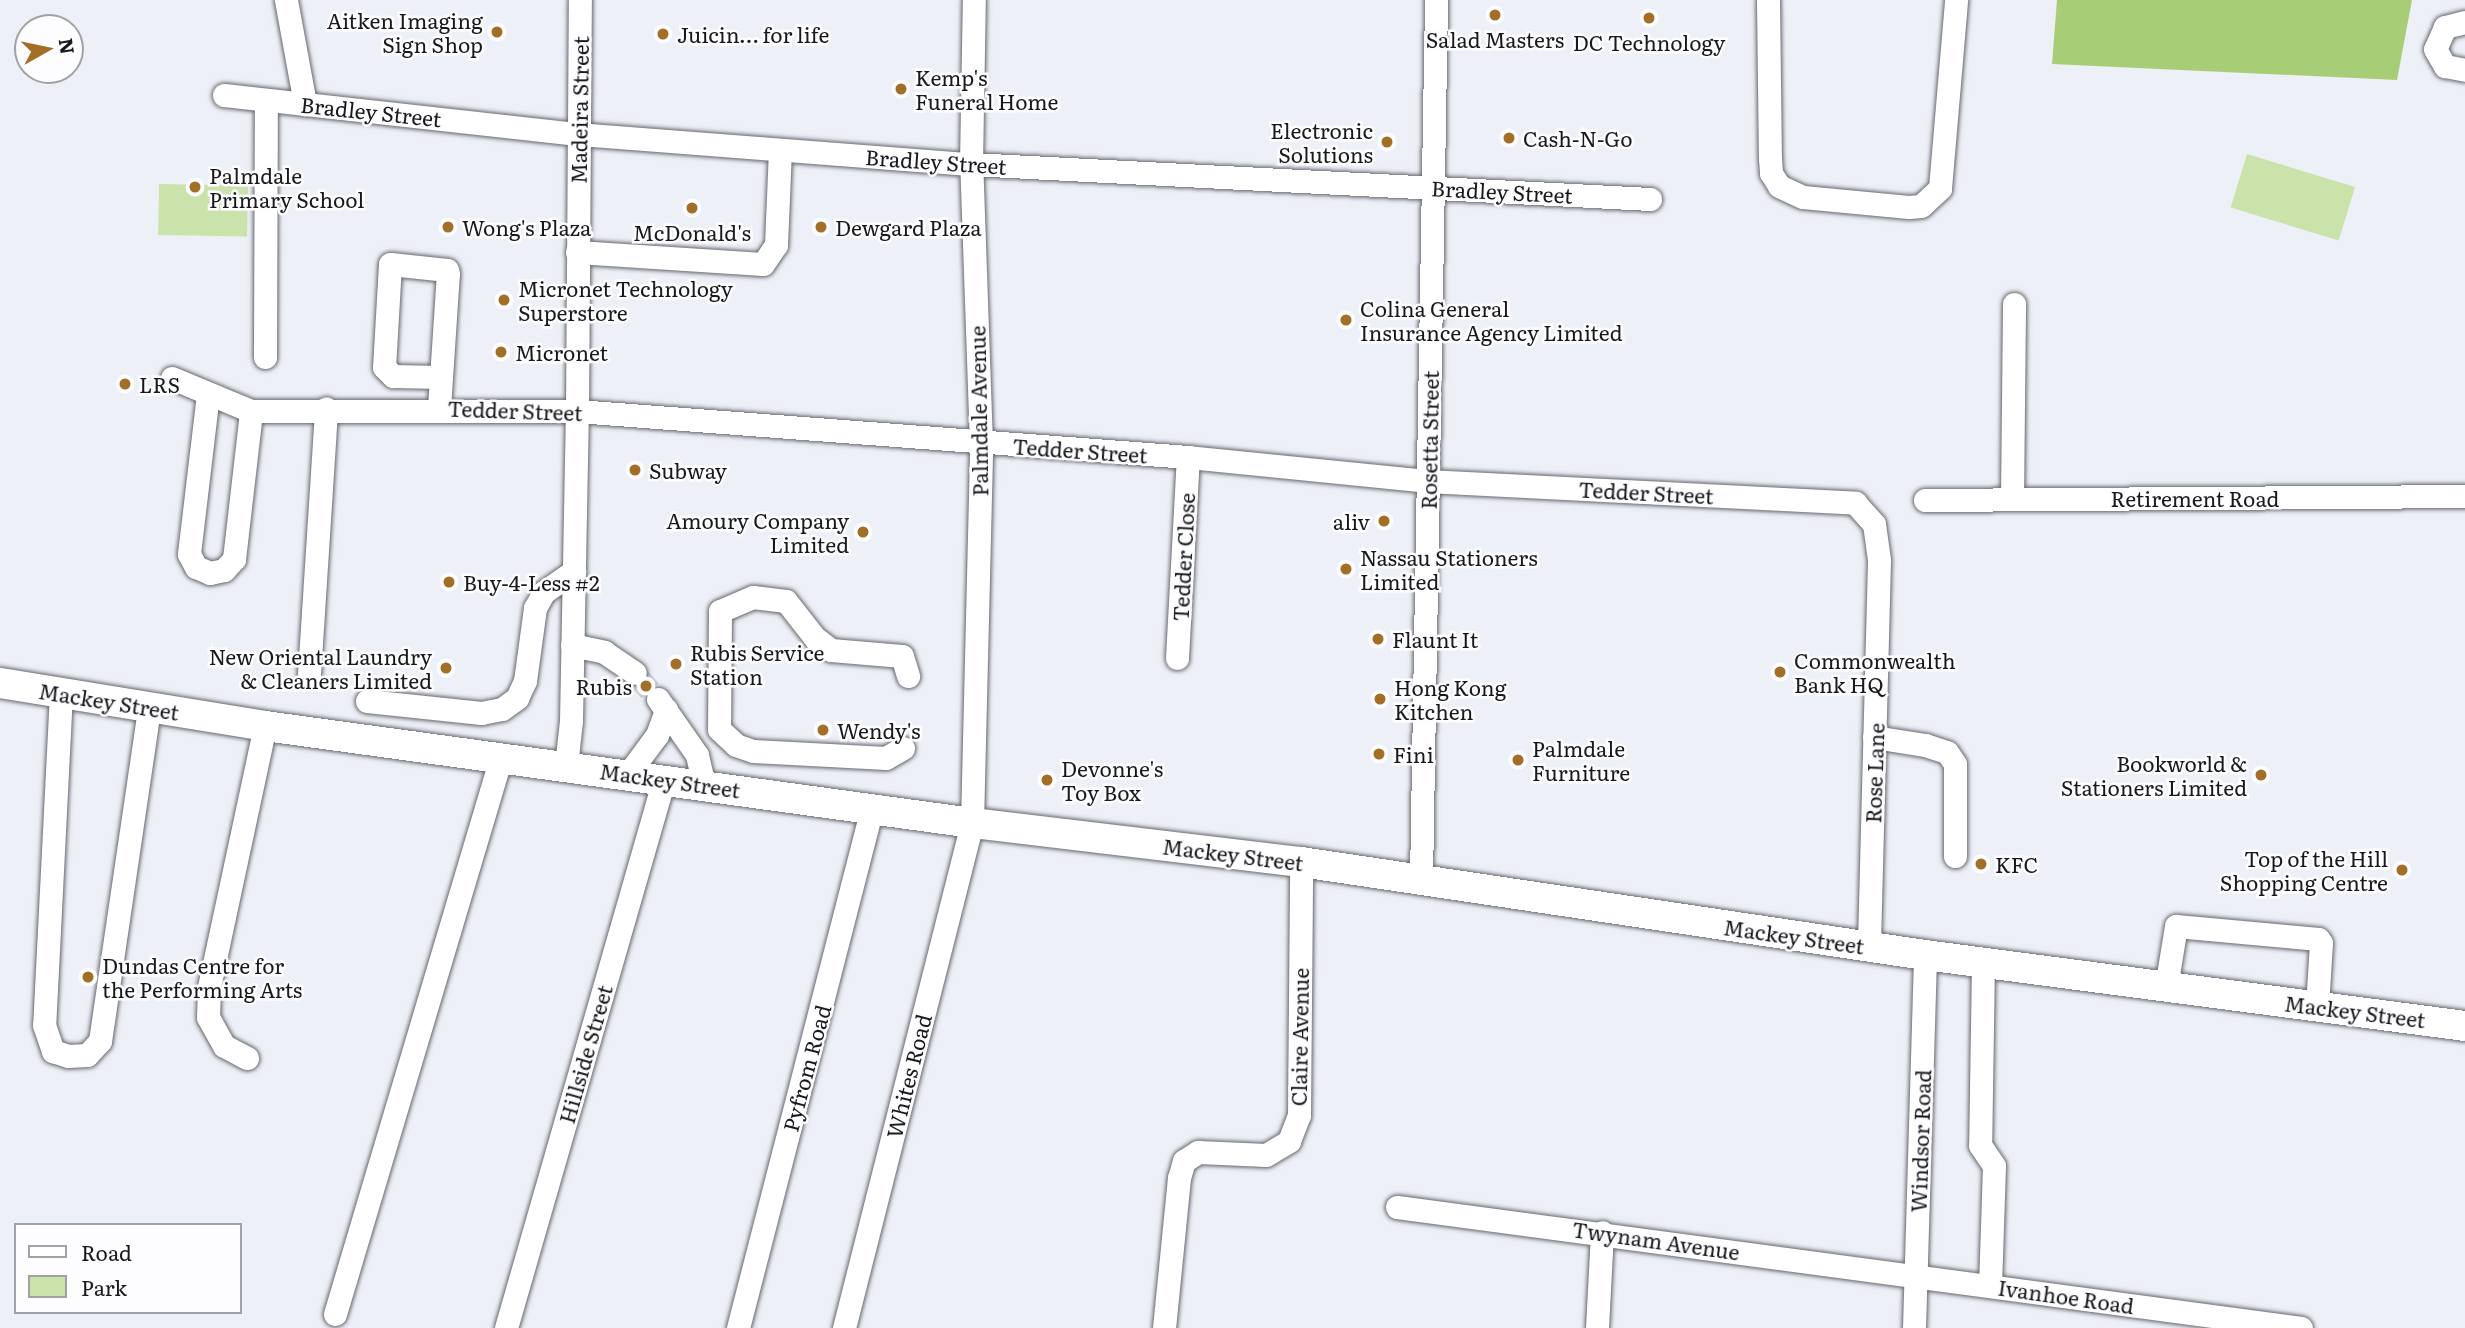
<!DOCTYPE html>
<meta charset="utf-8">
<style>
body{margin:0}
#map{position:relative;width:2465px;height:1328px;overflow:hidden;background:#eef0f8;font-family:Literata,serif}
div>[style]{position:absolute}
.green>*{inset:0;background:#c9e3aa;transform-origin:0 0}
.forest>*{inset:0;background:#a8cd77}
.minor-tunnel>*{height:23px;margin-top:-11.5px;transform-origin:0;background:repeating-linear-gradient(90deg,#ced0d7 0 23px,transparent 0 34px)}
.roads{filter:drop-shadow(0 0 2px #66686e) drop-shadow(0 0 2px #66686e)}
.minor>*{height:23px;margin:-11.5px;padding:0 11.5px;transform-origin:11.5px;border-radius:11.5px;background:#fff}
.major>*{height:30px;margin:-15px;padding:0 15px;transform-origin:15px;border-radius:15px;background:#fff}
.dots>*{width:19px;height:19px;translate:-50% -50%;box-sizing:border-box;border:4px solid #fdfdff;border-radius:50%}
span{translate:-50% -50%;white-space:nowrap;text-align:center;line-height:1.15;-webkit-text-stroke:5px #fdfdff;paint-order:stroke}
.poi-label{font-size:21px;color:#18191b}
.right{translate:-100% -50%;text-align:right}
.left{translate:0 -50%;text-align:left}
.street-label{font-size:21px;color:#18191b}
.legend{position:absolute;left:14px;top:1223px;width:228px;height:91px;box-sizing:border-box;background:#fdfdff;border:2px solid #a1a2a4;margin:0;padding:9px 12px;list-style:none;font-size:21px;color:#18191b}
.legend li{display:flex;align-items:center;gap:14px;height:35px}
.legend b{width:35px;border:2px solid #a1a2a4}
.north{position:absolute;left:14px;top:14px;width:70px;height:70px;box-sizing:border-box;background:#fdfdff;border:2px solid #a1a2a4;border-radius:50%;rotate:81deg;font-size:19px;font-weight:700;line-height:28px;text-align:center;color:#18191b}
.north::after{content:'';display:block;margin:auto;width:24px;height:32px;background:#a36f27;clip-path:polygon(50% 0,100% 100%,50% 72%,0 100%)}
</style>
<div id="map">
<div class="green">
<div style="left:2247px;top:154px;width:113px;height:56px;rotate:17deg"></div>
<div style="left:159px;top:184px;width:89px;height:51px;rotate:1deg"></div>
</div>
<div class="forest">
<div style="clip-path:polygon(2057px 0,2412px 0,2397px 80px,2052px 64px)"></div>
</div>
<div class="minor-tunnel">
<div style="left:635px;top:673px;width:35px;rotate:49deg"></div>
</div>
<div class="roads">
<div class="minor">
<div style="left:286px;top:0;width:106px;rotate:79.6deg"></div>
<div style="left:1768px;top:0;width:158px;rotate:89.3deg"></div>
<div style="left:1770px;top:158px;width:15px;rotate:86deg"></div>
<div style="left:1771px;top:173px;width:15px;rotate:58deg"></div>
<div style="left:1779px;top:186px;width:26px;rotate:25deg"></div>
<div style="left:1803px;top:197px;width:106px;rotate:5.4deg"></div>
<div style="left:1909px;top:207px;width:12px;rotate:-5deg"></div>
<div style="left:1921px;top:206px;width:26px;rotate:-43deg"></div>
<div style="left:1940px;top:188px;width:189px;rotate:-85.1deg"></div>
<div style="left:2465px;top:22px;width:21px;rotate:166deg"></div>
<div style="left:2445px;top:27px;width:24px;rotate:114deg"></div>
<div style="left:2435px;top:49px;width:20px;rotate:60deg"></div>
<div style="left:2445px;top:66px;width:20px;rotate:11deg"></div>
<div style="left:224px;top:95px;width:356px;rotate:6.3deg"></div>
<div style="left:578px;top:134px;width:394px;rotate:4.4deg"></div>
<div style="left:971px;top:164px;width:680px;rotate:2.95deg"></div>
<div style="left:577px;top:252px;width:186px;rotate:3.7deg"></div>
<div style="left:763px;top:264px;width:23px;rotate:-56deg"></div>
<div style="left:776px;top:245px;width:95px;rotate:-87.6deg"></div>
<div style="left:265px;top:357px;width:257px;rotate:-89.8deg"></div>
<div style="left:172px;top:378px;width:86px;rotate:22.7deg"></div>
<div style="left:251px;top:411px;width:326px"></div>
<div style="left:577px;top:411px;width:613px;rotate:4.31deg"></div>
<div style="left:1188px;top:457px;width:241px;rotate:5.7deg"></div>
<div style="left:1428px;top:481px;width:428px;rotate:2.9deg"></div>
<div style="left:1855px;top:503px;width:28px;rotate:48deg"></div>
<div style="left:1874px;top:524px;width:37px;rotate:82deg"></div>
<div style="left:1879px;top:561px;width:386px;rotate:91.5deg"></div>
<div style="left:208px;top:394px;width:161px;rotate:96.8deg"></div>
<div style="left:189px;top:554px;width:15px;rotate:62deg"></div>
<div style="left:196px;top:567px;width:15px;rotate:23deg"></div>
<div style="left:210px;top:573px;width:14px;rotate:-12deg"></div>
<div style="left:224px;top:570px;width:15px;rotate:-48deg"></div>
<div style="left:234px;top:559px;width:149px;rotate:-83.4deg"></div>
<div style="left:439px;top:408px;width:134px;rotate:-86.2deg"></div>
<div style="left:448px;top:274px;width:4px;rotate:-104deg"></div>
<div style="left:447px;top:270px;width:57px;rotate:-174deg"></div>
<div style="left:390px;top:264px;width:103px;rotate:93.3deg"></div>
<div style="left:384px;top:367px;width:13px;rotate:45deg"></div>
<div style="left:393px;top:376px;width:48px;rotate:1.2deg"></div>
<div style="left:2012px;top:499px;width:195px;rotate:-89.4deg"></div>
<div style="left:1925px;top:500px;width:540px;rotate:-0.42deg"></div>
<div style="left:572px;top:645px;width:33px;rotate:12deg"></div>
<div style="left:604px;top:652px;width:37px;rotate:34deg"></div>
<div style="left:1177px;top:658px;width:201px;rotate:-86.9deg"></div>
<div style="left:309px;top:674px;width:266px;rotate:-86.3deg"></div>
<div style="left:61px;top:693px;width:332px;rotate:92.9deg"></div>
<div style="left:44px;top:1025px;width:28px;rotate:71deg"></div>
<div style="left:53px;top:1051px;width:16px;rotate:18deg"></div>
<div style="left:68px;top:1056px;width:19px;rotate:-3deg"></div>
<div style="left:87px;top:1055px;width:19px;rotate:-47deg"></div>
<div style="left:100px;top:1041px;width:337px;rotate:-81.6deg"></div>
<div style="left:658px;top:699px;width:68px;rotate:55.1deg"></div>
<div style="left:697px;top:755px;width:31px;rotate:77deg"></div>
<div style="left:367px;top:701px;width:115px;rotate:6deg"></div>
<div style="left:481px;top:713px;width:21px;rotate:-11deg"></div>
<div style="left:502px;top:709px;width:19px;rotate:-36deg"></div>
<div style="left:517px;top:698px;width:19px;rotate:-65deg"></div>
<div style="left:525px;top:681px;width:74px;rotate:-82.2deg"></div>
<div style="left:535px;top:608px;width:18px;rotate:-61deg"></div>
<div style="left:544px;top:592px;width:37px;rotate:-35deg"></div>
<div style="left:1874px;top:737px;width:52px;rotate:8.9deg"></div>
<div style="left:1925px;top:745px;width:23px;rotate:18deg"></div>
<div style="left:1947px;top:752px;width:14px;rotate:56deg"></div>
<div style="left:1955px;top:764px;width:92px;rotate:90deg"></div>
<div style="left:903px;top:748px;width:20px;rotate:150deg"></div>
<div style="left:886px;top:758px;width:133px;rotate:-177deg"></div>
<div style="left:753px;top:751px;width:18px;rotate:-161deg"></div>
<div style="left:736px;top:745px;width:23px;rotate:-137deg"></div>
<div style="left:719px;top:729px;width:118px;rotate:-89.5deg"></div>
<div style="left:720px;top:611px;width:36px;rotate:-23deg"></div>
<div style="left:753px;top:597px;width:33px;rotate:7deg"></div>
<div style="left:786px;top:601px;width:47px;rotate:51.9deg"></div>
<div style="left:815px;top:638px;width:20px;rotate:37deg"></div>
<div style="left:831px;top:650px;width:71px;rotate:4.8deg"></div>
<div style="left:902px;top:656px;width:21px;rotate:73deg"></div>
<div style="left:566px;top:766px;width:45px;rotate:-83.7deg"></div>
<div style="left:571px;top:721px;width:310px;rotate:-88.9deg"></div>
<div style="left:577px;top:411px;width:411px;rotate:-89.6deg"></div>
<div style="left:628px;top:774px;width:49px;rotate:-53.4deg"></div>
<div style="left:657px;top:735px;width:27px;rotate:-70deg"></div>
<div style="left:1421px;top:879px;width:879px;rotate:-89.02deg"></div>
<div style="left:1983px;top:963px;width:182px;rotate:90.9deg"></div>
<div style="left:1980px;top:1145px;width:25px;rotate:56deg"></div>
<div style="left:1994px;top:1166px;width:120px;rotate:91.9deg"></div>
<div style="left:2166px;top:987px;width:62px;rotate:-80.7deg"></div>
<div style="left:2176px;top:926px;width:143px;rotate:5.2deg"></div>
<div style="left:2318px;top:939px;width:5px;rotate:53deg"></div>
<div style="left:2321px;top:943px;width:63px;rotate:93.6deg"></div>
<div style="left:247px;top:1058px;width:26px;rotate:-152deg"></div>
<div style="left:224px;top:1046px;width:33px;rotate:-119deg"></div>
<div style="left:208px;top:1017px;width:30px;rotate:-88deg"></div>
<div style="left:209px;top:987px;width:267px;rotate:-77.9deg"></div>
<div style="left:1397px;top:1207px;width:912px;rotate:7.62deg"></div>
<div style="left:335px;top:1314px;width:581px;rotate:-73.4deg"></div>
<div style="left:506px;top:1328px;width:571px;rotate:-73.94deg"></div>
<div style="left:738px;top:1328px;width:537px;rotate:-75.55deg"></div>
<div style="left:844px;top:1328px;width:521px;rotate:-75.78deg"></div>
<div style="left:972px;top:823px;width:379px;rotate:-88.6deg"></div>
<div style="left:981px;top:444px;width:280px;rotate:-92deg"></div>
<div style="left:971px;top:164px;width:164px;rotate:-89deg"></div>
<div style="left:1164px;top:1328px;width:151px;rotate:-84.3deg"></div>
<div style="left:1179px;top:1178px;width:18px;rotate:-74deg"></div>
<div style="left:1184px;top:1161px;width:17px;rotate:-33deg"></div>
<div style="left:1198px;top:1152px;width:68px;rotate:2.5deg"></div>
<div style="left:1266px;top:1155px;width:27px;rotate:-31deg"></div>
<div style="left:1289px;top:1141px;width:28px;rotate:-69deg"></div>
<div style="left:1299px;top:1115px;width:253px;rotate:-89.5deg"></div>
<div style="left:1597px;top:1328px;width:96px;rotate:-87deg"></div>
<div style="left:1914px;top:1328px;width:373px;rotate:-88.3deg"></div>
</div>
<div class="major">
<div style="left:0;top:683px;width:268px;rotate:9.2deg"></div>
<div style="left:265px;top:726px;width:714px;rotate:7.81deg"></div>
<div style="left:972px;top:823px;width:331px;rotate:6.8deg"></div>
<div style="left:1301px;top:862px;width:631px;rotate:8.48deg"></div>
<div style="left:1925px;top:955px;width:545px;rotate:7.49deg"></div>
</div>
</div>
<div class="dots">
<div style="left:1495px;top:15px;background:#a36f27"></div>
<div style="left:1649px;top:18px;background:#a36f27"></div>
<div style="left:497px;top:32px;background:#a36f27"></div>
<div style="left:663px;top:34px;background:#a36f27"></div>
<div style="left:901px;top:89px;background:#a36f27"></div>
<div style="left:1509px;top:138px;background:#a36f27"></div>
<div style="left:1387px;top:142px;background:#a36f27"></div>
<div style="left:195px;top:187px;background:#a36f27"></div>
<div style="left:692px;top:208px;background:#a36f27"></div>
<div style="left:448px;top:227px;background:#a36f27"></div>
<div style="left:821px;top:227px;background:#a36f27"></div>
<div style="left:504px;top:300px;background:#a36f27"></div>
<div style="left:1346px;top:320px;background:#a36f27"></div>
<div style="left:501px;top:352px;background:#a36f27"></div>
<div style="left:125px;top:384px;background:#a36f27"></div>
<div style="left:635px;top:470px;background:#a36f27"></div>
<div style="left:1384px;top:521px;background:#a36f27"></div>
<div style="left:863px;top:532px;background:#a36f27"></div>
<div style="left:1346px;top:569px;background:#a36f27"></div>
<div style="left:449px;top:582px;background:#a36f27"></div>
<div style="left:1378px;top:639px;background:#a36f27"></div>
<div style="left:676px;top:664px;background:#a36f27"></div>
<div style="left:446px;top:668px;background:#a36f27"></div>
<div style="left:1780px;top:672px;background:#a36f27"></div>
<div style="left:646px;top:686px;background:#a36f27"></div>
<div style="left:1380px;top:699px;background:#a36f27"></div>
<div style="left:823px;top:730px;background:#a36f27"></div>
<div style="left:1379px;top:754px;background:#a36f27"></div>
<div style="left:1518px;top:760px;background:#a36f27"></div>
<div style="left:2261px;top:775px;background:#a36f27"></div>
<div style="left:1047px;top:780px;background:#a36f27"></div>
<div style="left:1981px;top:864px;background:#a36f27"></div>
<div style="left:2402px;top:870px;background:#a36f27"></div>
<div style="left:88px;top:977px;background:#a36f27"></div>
</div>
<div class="poi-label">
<span class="right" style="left:483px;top:32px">Aitken Imaging<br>Sign Shop</span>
<span class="left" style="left:677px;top:34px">Juicin… for life</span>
<span style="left:1495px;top:39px">Salad Masters</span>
<span style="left:1649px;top:42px">DC Technology</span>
<span class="left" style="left:915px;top:89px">Kemp's<br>Funeral Home</span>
<span class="right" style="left:1373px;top:142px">Electronic<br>Solutions</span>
<span class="left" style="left:1523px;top:138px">Cash-N-Go</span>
<span class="left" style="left:209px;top:187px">Palmdale<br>Primary School</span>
<span class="left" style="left:462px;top:227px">Wong's Plaza</span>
<span class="left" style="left:835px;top:227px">Dewgard Plaza</span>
<span style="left:692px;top:232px">McDonald's</span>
<span class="left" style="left:518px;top:300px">Micronet Technology<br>Superstore</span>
<span class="left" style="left:1360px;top:320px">Colina General<br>Insurance Agency Limited</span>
<span class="left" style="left:515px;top:352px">Micronet</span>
<span class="left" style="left:139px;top:384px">LRS</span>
<span class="left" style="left:649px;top:470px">Subway</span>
<span class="right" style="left:849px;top:532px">Amoury Company<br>Limited</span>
<span class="right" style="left:1370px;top:521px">aliv</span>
<span class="left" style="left:1360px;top:569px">Nassau Stationers<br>Limited</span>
<span class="left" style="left:463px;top:582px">Buy-4-Less #2</span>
<span class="left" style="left:1392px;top:639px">Flaunt It</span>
<span class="left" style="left:690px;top:664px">Rubis Service<br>Station</span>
<span class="right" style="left:432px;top:668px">New Oriental Laundry<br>&amp; Cleaners Limited</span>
<span class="left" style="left:1794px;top:672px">Commonwealth<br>Bank HQ</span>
<span class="right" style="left:632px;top:686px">Rubis</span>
<span class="left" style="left:1394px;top:699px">Hong Kong<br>Kitchen</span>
<span class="left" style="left:837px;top:730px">Wendy's</span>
<span class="left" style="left:1532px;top:760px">Palmdale<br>Furniture</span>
<span class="left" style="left:1393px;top:754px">Fini</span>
<span class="right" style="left:2247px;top:775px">Bookworld &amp;<br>Stationers Limited</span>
<span class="left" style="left:1061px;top:780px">Devonne's<br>Toy Box</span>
<span class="right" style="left:2388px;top:870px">Top of the Hill<br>Shopping Centre</span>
<span class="left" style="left:1995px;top:864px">KFC</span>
<span class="left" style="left:102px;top:977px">Dundas Centre for<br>the Performing Arts</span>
</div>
<div class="street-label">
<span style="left:579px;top:110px;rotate:-89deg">Madeira Street</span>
<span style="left:371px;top:111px;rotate:6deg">Bradley Street</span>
<span style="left:936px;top:161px;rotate:4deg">Bradley Street</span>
<span style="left:1502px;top:191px;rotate:3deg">Bradley Street</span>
<span style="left:515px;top:410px;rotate:2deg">Tedder Street</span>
<span style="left:978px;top:411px;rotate:-91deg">Palmdale Avenue</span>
<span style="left:1429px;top:440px;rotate:-89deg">Rosetta Street</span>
<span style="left:1080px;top:450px;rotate:4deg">Tedder Street</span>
<span style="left:1646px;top:492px;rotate:3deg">Tedder Street</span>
<span style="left:2195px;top:498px">Retirement Road</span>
<span style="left:1183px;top:557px;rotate:-87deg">Tedder Close</span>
<span style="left:109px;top:701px;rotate:9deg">Mackey Street</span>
<span style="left:1874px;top:773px;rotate:-88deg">Rose Lane</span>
<span style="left:670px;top:780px;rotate:8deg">Mackey Street</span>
<span style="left:1233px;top:854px;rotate:7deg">Mackey Street</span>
<span style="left:1794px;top:936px;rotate:8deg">Mackey Street</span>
<span style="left:2355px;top:1011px;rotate:7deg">Mackey Street</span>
<span style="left:1299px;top:1037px;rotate:-89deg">Claire Avenue</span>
<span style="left:585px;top:1054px;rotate:-74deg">Hillside Street</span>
<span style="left:806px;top:1068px;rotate:-75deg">Pyfrom Road</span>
<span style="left:908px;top:1076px;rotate:-76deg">Whites Road</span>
<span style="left:1920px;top:1141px;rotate:-88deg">Windsor Road</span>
<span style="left:1656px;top:1240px;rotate:8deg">Twynam Avenue</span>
<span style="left:2066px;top:1296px;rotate:8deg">Ivanhoe Road</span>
</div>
<ul class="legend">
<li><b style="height:9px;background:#fff"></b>Road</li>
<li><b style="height:19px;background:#c9e3aa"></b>Park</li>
</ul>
<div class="north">N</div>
</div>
